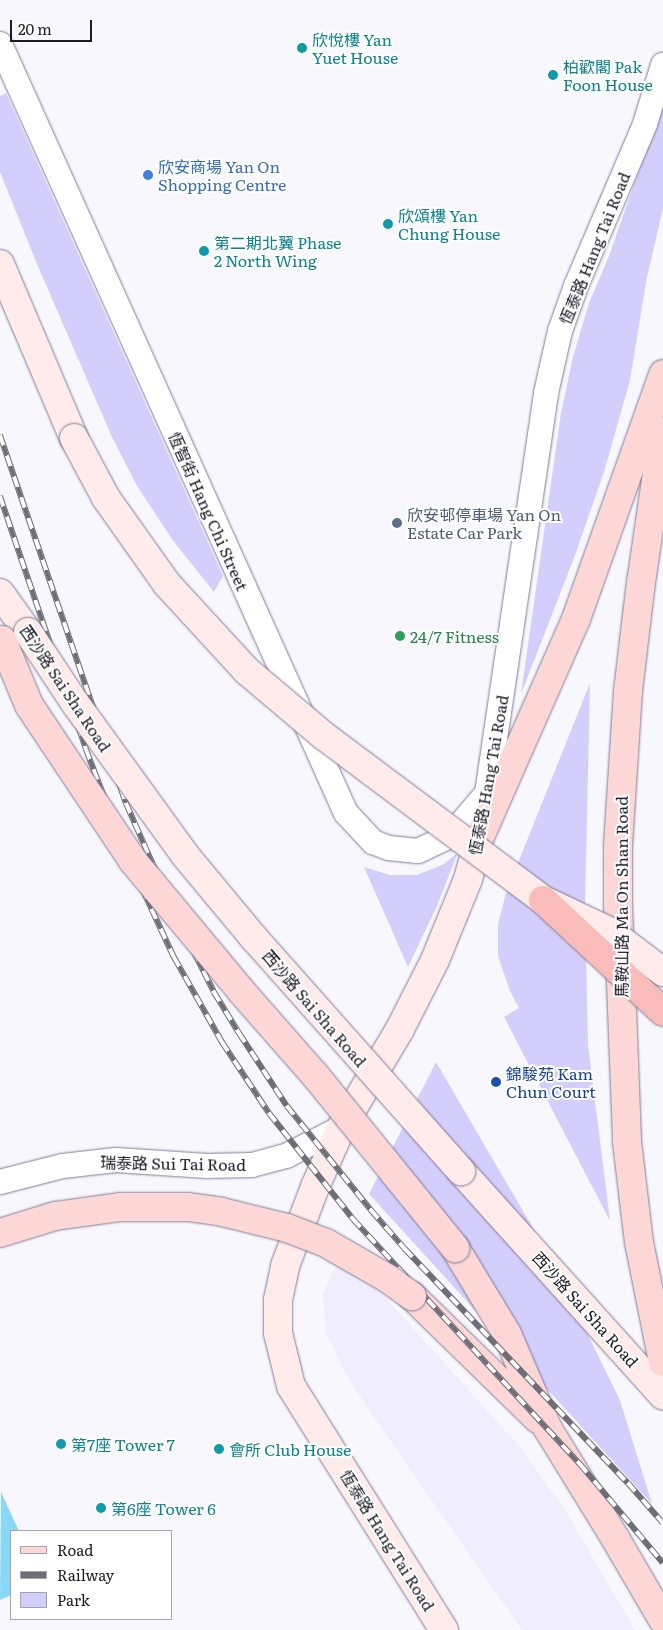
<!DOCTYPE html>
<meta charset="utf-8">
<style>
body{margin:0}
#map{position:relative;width:663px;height:1630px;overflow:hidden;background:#f7f7fd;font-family:Literata,"Noto Sans TC",serif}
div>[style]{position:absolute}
.built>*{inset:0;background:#f0eefd}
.green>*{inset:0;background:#d4cefd}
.water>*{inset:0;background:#8bd7f6}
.roads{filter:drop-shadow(0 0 1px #807c98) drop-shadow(0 0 1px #807c98)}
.street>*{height:24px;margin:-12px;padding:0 12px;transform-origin:12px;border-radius:12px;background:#fff}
.secondary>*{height:28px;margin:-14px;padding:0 14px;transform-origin:14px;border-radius:14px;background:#feebea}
.primary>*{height:28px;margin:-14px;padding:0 14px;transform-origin:14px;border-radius:14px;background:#fcd7d6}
.rail>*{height:5.5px;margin-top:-2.75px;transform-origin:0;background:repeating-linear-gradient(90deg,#fff 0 11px,#6f6e77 0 22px);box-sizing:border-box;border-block:1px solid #6f6e77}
.bridges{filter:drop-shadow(0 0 1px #807c98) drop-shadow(0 0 1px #807c98)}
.secondary-bridge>*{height:28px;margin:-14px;padding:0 14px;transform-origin:14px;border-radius:14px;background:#feebea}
.primary-bridge>*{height:28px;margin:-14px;padding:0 14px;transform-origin:14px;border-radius:14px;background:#fcd7d6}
.highway-bridge>*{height:28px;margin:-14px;padding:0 14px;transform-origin:14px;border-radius:14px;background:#fabcba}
.dots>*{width:14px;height:14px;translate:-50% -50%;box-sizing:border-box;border:2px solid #fff;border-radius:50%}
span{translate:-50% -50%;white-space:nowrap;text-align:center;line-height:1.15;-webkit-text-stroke:4px #fff;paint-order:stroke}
.culture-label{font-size:16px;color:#0d838f}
.left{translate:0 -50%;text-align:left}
.shop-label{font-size:16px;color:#366cbe}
.street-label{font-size:16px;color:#1d1b26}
.service-label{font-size:16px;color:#4e5e75}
.leisure-label{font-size:16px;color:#27864d}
.transit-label{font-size:16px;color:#164399}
.legend{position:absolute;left:10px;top:1530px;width:162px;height:90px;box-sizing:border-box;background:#fff;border:1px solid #a5a4a8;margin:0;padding:6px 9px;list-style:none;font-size:15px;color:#1d1b26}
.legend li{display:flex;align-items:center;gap:10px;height:25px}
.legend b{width:25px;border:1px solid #a5a4a8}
.scale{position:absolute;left:10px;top:20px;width:82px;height:22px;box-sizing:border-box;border:2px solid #1d1b26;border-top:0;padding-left:6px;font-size:15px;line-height:18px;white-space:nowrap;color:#1d1b26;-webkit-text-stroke:4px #fff;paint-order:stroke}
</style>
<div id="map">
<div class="built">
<div style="clip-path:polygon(349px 1257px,520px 1447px,565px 1510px,635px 1630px,522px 1630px,371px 1413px,347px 1376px,326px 1333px,323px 1294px,335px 1267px)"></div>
</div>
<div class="green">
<div style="clip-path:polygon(6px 93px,223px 576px,214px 592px,174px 542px,137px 486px,112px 437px,37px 264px,0 172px,0 96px)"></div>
<div style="clip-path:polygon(663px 102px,663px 208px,646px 282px,630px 380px,604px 472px,574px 558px,521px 694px,561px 413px,573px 357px,589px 303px,609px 256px)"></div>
<div style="clip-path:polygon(590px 683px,585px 906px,588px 1045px,610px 1221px,504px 1017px,519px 1008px,510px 991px,498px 956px,498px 924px,506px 893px)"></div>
<div style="clip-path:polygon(458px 852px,437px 906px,408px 967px,364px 867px,390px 875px,417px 875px,444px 864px)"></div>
<div style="clip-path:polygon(436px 1062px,547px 1252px,620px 1400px,652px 1504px,369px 1194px)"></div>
</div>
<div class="water">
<div style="clip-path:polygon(1px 1492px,19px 1531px,11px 1531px,11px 1595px,0 1600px)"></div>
</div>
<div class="roads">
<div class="street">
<div style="left:0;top:44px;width:843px;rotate:65.78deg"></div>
<div style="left:346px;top:813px;width:40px;rotate:47deg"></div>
<div style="left:373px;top:842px;width:17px;rotate:21deg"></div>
<div style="left:389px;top:848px;width:29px;rotate:6deg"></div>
<div style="left:418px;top:851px;width:29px;rotate:-25deg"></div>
<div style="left:444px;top:839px;width:18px;rotate:-41deg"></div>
<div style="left:458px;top:827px;width:46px;rotate:-49.4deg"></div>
<div style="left:485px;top:807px;width:418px;rotate:-81.6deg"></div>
<div style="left:546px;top:393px;width:64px;rotate:-77.3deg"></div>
<div style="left:560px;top:331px;width:48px;rotate:-70.4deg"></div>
<div style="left:576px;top:286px;width:176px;rotate:-66.9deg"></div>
<div style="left:645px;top:124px;width:62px;rotate:-73deg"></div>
<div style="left:0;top:1182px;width:65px;rotate:-14.3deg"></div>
<div style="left:63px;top:1166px;width:53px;rotate:-6.5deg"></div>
<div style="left:116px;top:1160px;width:91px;rotate:3.8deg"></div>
<div style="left:207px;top:1166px;width:45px;rotate:-1.3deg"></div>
<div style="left:252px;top:1165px;width:35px;rotate:-15deg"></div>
<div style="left:286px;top:1156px;width:62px;rotate:-27deg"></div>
</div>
<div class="secondary">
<div style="left:0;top:264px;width:189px;rotate:67deg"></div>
<div style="left:0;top:593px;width:48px;rotate:54.3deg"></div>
<div style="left:461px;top:1171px;width:302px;rotate:48deg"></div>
<div style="left:444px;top:1630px;width:288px;rotate:-122.1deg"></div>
<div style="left:291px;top:1386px;width:55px;rotate:-103.8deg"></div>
<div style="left:278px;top:1333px;width:33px;rotate:-90deg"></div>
<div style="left:278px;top:1300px;width:35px;rotate:-78deg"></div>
<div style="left:285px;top:1266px;width:85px;rotate:-69.2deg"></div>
<div style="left:315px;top:1187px;width:64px;rotate:-66.2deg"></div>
<div style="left:341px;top:1128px;width:115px;rotate:-59.2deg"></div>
<div style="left:400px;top:1029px;width:77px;rotate:-63.1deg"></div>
<div style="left:435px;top:960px;width:87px;rotate:-67.8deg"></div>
<div style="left:468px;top:879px;width:41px;rotate:-74.6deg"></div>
</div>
<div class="primary">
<div style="left:663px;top:432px;width:152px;rotate:98.3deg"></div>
<div style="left:641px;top:582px;width:110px;rotate:96.8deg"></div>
<div style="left:628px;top:691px;width:156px;rotate:93.7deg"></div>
<div style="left:618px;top:847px;width:58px;rotate:90deg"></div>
<div style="left:618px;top:905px;width:237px;rotate:87.8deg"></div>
<div style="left:627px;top:1142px;width:101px;rotate:83.2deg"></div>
<div style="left:639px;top:1242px;width:122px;rotate:78.7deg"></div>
<div style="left:479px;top:839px;width:240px;rotate:-66.2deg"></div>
<div style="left:576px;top:619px;width:260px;rotate:-70.4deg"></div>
<div style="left:455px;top:1248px;width:100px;rotate:58.8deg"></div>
<div style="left:507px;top:1334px;width:103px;rotate:66.7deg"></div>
<div style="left:548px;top:1429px;width:128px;rotate:58.4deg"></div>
<div style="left:615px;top:1538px;width:95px;rotate:59.7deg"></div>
<div style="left:412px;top:1296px;width:176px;rotate:44.3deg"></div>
</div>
</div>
<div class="rail">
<div style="left:0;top:435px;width:389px;rotate:71.1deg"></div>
<div style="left:126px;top:803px;width:119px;rotate:66.2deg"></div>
<div style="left:174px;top:912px;width:89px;rotate:63.4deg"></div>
<div style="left:214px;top:992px;width:48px;rotate:58.6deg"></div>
<div style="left:239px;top:1033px;width:87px;rotate:56.7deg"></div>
<div style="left:287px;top:1106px;width:134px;rotate:51.1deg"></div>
<div style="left:371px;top:1210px;width:52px;rotate:48.9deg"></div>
<div style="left:405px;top:1249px;width:323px;rotate:46.4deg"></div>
<div style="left:628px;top:1483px;width:53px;rotate:48.8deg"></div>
<div style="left:0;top:496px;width:267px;rotate:71.2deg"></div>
<div style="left:86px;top:749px;width:107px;rotate:69.2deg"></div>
<div style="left:124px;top:849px;width:119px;rotate:65.2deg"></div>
<div style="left:174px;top:957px;width:98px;rotate:60.5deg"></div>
<div style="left:222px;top:1042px;width:85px;rotate:56.5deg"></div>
<div style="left:269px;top:1113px;width:135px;rotate:51.6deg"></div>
<div style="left:353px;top:1219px;width:334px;rotate:47.2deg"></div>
<div style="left:580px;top:1464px;width:129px;rotate:50deg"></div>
</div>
<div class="bridges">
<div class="secondary-bridge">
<div style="left:74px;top:438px;width:68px;rotate:61.9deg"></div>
<div style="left:106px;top:498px;width:105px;rotate:54.7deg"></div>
<div style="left:167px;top:584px;width:118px;rotate:47.4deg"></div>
<div style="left:247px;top:671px;width:101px;rotate:40.2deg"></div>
<div style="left:324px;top:736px;width:274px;rotate:36.8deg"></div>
<div style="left:543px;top:900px;width:73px;rotate:25.2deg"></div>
<div style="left:609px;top:931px;width:68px;rotate:37.2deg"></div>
<div style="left:28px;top:632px;width:85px;rotate:56.5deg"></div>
<div style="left:75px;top:703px;width:188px;rotate:54.1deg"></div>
<div style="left:185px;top:855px;width:108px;rotate:50.3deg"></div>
<div style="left:254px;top:938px;width:312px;rotate:48.4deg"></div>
</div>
<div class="primary-bridge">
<div style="left:2px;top:640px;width:70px;rotate:67.4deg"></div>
<div style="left:29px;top:705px;width:187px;rotate:56.3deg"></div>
<div style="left:133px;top:861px;width:170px;rotate:50.2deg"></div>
<div style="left:242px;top:992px;width:111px;rotate:48.7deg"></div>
<div style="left:315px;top:1075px;width:223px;rotate:51deg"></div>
<div style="left:0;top:1233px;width:58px;rotate:-17.2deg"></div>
<div style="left:55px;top:1216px;width:67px;rotate:-7.8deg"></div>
<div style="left:121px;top:1207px;width:67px"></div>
<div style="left:188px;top:1207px;width:34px;rotate:8deg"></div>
<div style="left:222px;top:1212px;width:67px;rotate:13.8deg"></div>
<div style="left:287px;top:1228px;width:42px;rotate:21deg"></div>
<div style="left:326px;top:1243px;width:70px;rotate:29.8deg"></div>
<div style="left:387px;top:1278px;width:31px;rotate:36deg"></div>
</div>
<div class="highway-bridge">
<div style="left:543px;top:900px;width:164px;rotate:43deg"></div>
</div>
</div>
<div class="dots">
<div style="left:302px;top:48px;background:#0f9aa8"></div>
<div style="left:553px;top:75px;background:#0f9aa8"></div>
<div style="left:148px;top:175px;background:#3f7fe0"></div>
<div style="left:388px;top:224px;background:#0f9aa8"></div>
<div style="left:204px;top:251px;background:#0f9aa8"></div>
<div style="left:397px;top:523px;background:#5c6f8a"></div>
<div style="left:400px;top:636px;background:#2e9e5b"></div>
<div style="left:496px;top:1082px;background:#1a4fb4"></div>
<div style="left:61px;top:1444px;background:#0f9aa8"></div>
<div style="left:219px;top:1449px;background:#0f9aa8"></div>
<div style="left:101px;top:1508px;background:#0f9aa8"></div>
</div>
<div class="culture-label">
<span class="left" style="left:312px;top:48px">欣悅樓 Yan<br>Yuet House</span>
<span class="left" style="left:563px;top:75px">柏歡閣 Pak<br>Foon House</span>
<span class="left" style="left:398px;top:224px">欣頌樓 Yan<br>Chung House</span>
<span class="left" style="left:214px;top:251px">第二期北翼 Phase<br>2 North Wing</span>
<span class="left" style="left:71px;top:1444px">第7座 Tower 7</span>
<span class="left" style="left:229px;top:1449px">會所 Club House</span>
<span class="left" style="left:111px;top:1508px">第6座 Tower 6</span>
</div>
<div class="shop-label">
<span class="left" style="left:158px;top:175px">欣安商場 Yan On<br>Shopping Centre</span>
</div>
<div class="street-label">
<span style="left:594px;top:248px;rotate:-68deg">恆泰路 Hang Tai Road</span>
<span style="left:209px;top:511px;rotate:66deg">恆智街 Hang Chi Street</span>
<span style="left:66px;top:688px;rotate:56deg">西沙路 Sai Sha Road</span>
<span style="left:488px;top:775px;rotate:-80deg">恆泰路 Hang Tai Road</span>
<span style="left:621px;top:897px;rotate:-90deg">馬鞍山路 Ma On Shan Road</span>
<span style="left:315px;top:1008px;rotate:49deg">西沙路 Sai Sha Road</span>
<span style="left:173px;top:1163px;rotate:1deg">瑞泰路 Sui Tai Road</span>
<span style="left:586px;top:1309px;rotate:48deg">西沙路 Sai Sha Road</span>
<span style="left:388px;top:1540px;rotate:58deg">恆泰路 Hang Tai Road</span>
</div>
<div class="service-label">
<span class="left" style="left:407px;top:523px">欣安邨停車場 Yan On<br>Estate Car Park</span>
</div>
<div class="leisure-label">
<span class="left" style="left:410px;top:636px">24/7 Fitness</span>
</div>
<div class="transit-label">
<span class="left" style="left:506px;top:1082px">錦駿苑 Kam<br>Chun Court</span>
</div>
<ul class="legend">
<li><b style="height:6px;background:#fcd7d6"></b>Road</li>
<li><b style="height:6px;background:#6f6e77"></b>Railway</li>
<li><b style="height:14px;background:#d4cefd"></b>Park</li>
</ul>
<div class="scale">20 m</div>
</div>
